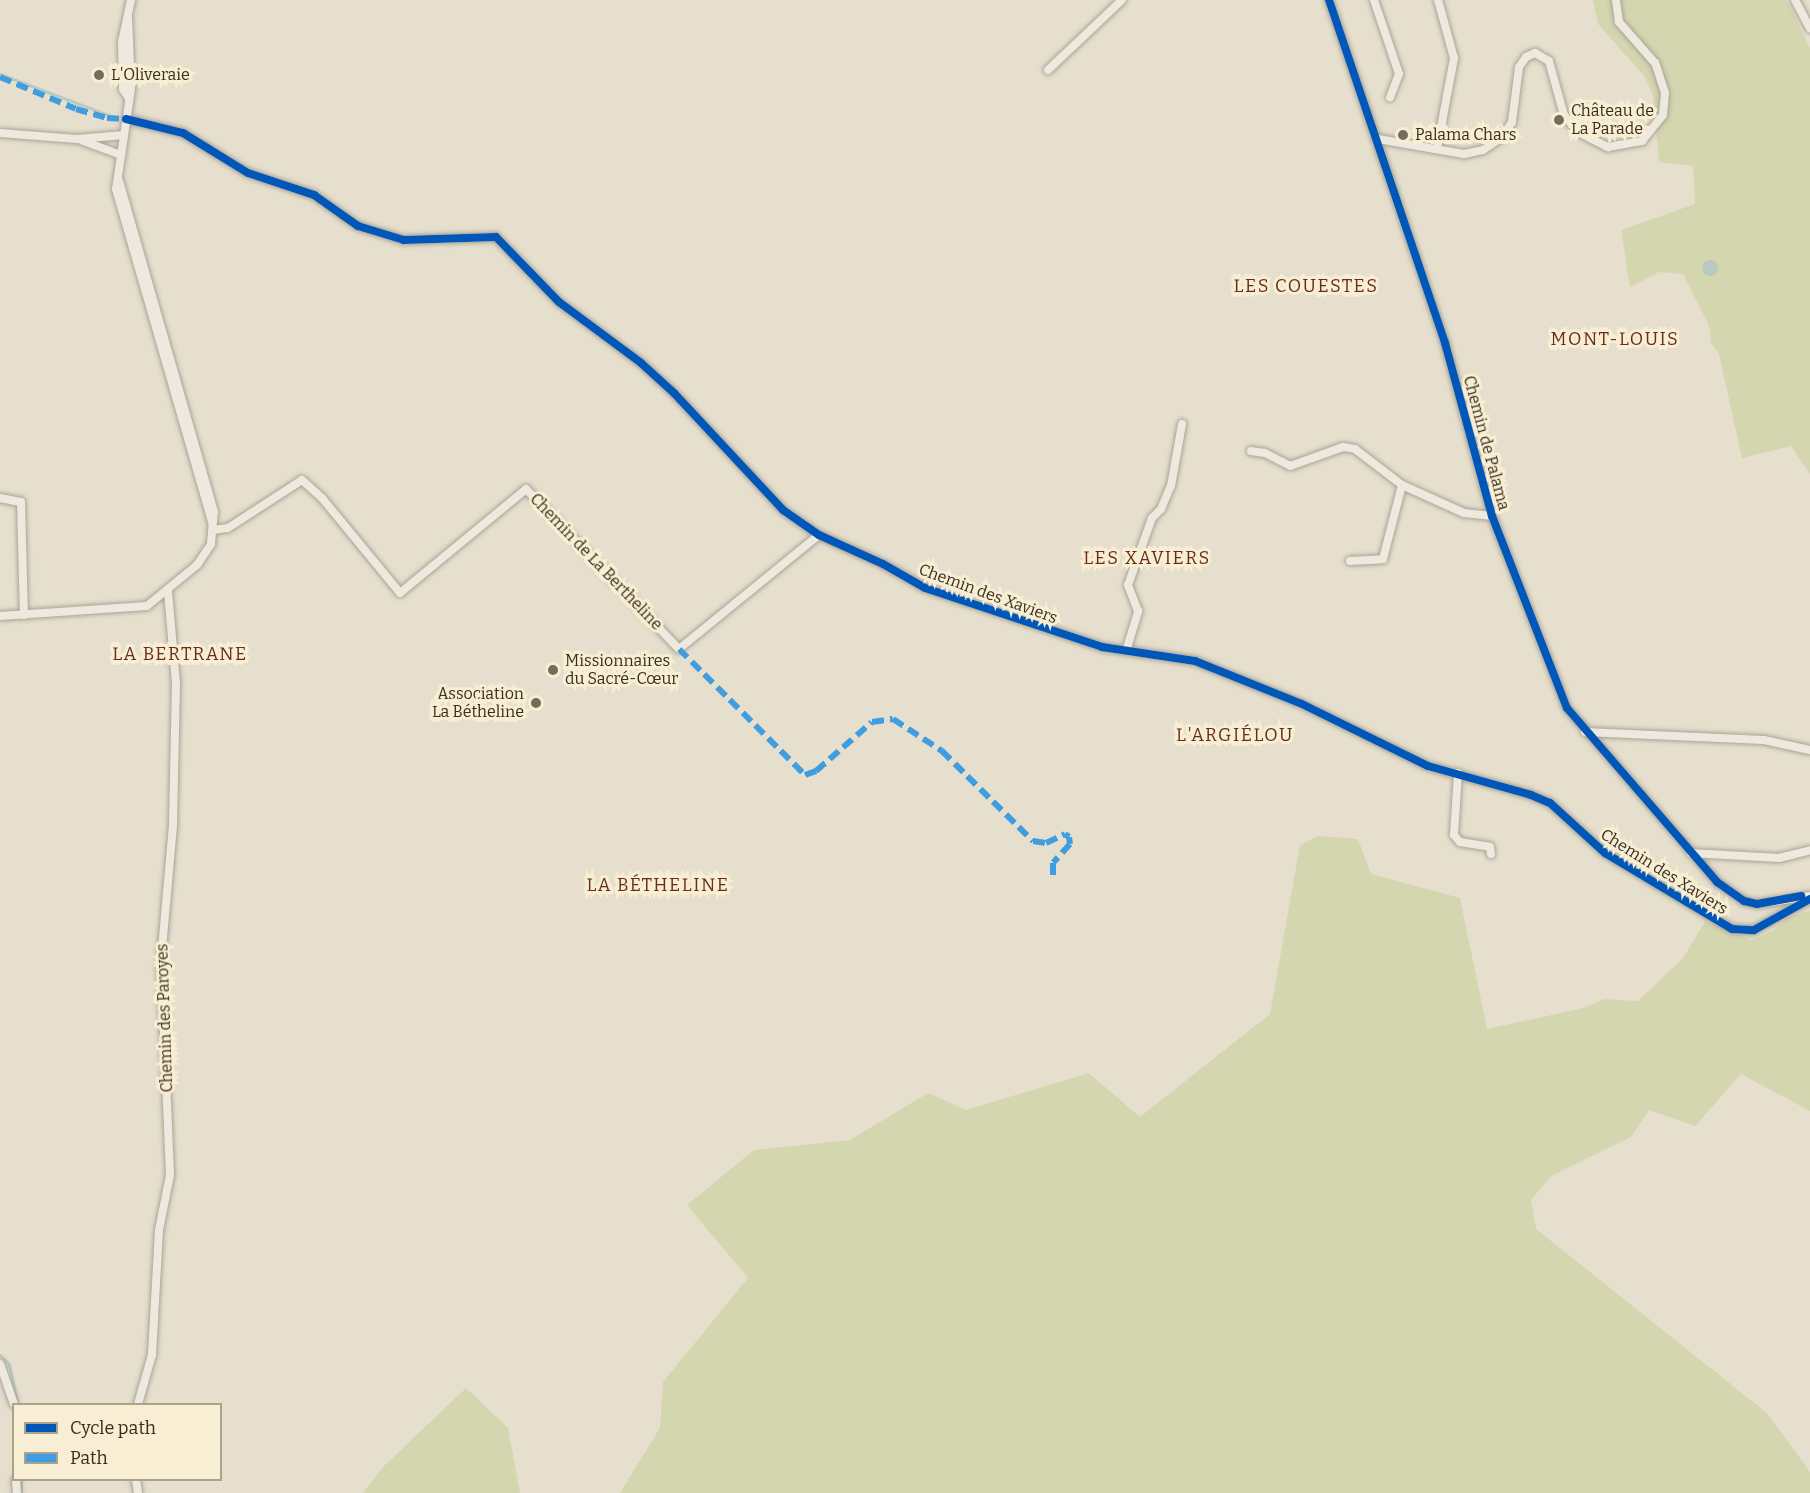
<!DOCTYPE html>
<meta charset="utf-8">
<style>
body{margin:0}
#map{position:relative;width:1810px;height:1493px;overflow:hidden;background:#e6dfce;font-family:Bitter,serif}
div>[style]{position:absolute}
.green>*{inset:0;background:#d4d6b0}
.water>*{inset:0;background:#b9cbc1}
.round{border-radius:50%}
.stream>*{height:3px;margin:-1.5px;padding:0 1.5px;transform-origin:1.5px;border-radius:1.5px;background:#b9cbc1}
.roads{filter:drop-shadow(0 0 2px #aba496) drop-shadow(0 0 2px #aba496)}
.street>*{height:8px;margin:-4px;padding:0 4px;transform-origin:4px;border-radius:4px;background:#eee9df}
.quiet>*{height:6px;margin-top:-3px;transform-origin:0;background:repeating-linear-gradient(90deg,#3f9de0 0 12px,transparent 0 18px)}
.cycleway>*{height:8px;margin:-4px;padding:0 4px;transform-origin:4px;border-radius:4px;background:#0057b8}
.dots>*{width:16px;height:16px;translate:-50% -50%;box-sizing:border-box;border:3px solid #f7eed3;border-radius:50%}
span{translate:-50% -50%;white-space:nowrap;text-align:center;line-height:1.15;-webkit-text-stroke:6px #f7eed3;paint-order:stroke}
.poi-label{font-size:16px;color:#3b2d1e}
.left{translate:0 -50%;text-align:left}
.right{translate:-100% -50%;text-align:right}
.street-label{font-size:16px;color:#3b2d1e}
.neighbourhood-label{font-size:18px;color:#692e1b;letter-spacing:1.5px}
.legend{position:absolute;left:12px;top:1403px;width:210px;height:78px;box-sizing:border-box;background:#f7eed3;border:2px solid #aca18b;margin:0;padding:8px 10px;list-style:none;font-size:18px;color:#3b2d1e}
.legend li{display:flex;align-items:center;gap:12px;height:30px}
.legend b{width:30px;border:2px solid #aca18b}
</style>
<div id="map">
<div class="green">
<div style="clip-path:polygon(1593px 0,1787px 0,1810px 48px,1810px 474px,1791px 446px,1742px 458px,1719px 354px,1711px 343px,1709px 325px,1683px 274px,1659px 272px,1630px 287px,1621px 230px,1695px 204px,1693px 166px,1659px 162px,1653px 96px,1645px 77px,1598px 24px)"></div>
<div style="clip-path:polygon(1318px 836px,1358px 839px,1371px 874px,1460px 898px,1487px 1029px,1584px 1008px,1604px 999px,1638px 1001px,1684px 957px,1705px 921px,1752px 940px,1774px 930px,1789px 917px,1810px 911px,1810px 1111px,1741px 1074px,1695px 1126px,1649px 1110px,1631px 1137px,1551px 1176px,1531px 1200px,1536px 1229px,1767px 1413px,1810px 1472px,1810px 1493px,620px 1493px,660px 1428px,663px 1382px,748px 1278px,687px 1205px,754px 1150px,850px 1140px,928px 1093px,966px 1110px,1089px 1073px,1140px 1117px,1270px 1014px,1300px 845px)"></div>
<div style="clip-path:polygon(466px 1388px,508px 1428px,520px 1493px,363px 1493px,384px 1466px)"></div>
</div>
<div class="water">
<div class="round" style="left:1702px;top:260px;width:16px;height:16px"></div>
</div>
<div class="stream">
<div style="left:0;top:74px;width:122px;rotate:20.7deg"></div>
<div style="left:0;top:1355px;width:13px;rotate:45deg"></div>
<div style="left:9px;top:1364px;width:40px;rotate:78deg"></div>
<div style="left:21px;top:1480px;width:13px;rotate:90deg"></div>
</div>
<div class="roads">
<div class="street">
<div style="left:1329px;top:0;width:362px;rotate:71.3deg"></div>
<div style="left:1445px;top:343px;width:179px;rotate:74.8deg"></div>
<div style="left:1492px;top:516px;width:206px;rotate:68.7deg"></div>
<div style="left:1567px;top:708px;width:230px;rotate:49.2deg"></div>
<div style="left:1717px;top:882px;width:33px;rotate:35deg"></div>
<div style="left:1744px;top:901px;width:13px;rotate:13deg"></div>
<div style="left:1757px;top:904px;width:54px;rotate:-8.6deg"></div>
<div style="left:1374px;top:0;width:78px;rotate:71.3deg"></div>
<div style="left:1399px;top:74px;width:25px;rotate:111deg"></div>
<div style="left:1795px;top:0;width:32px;rotate:62deg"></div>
<div style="left:128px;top:17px;width:72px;rotate:87.6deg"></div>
<div style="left:131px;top:89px;width:101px;rotate:98.5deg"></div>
<div style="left:116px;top:189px;width:347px;rotate:73.9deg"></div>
<div style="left:1048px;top:70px;width:102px;rotate:-43.4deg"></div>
<div style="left:128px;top:97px;width:9px;rotate:-122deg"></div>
<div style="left:123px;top:89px;width:47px;rotate:-91.2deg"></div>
<div style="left:122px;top:42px;width:43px;rotate:-77.9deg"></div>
<div style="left:126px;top:119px;width:59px;rotate:13.8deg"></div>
<div style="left:183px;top:133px;width:76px;rotate:31.6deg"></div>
<div style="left:248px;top:173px;width:70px;rotate:18.4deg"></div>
<div style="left:314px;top:195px;width:54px;rotate:35.2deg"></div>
<div style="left:358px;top:226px;width:48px;rotate:16.9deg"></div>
<div style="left:404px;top:240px;width:92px;rotate:-1.9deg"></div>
<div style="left:496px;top:237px;width:91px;rotate:45.9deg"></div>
<div style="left:559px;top:302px;width:102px;rotate:36.6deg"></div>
<div style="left:641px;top:363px;width:45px;rotate:42.3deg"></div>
<div style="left:674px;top:393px;width:160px;rotate:47deg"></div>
<div style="left:783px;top:510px;width:44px;rotate:34.8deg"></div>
<div style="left:819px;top:535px;width:70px;rotate:24.4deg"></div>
<div style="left:883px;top:564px;width:48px;rotate:29.7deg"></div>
<div style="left:925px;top:588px;width:187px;rotate:18.4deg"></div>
<div style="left:1102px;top:647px;width:94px;rotate:8.6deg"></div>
<div style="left:1195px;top:661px;width:115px;rotate:21.9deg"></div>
<div style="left:1302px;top:704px;width:140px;rotate:26.2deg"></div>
<div style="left:1428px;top:766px;width:107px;rotate:15.7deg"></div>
<div style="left:1531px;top:795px;width:21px;rotate:23deg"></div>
<div style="left:1550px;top:803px;width:74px;rotate:42.3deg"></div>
<div style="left:1605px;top:853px;width:148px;rotate:30.9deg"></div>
<div style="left:1732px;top:929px;width:22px;rotate:3deg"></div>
<div style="left:1754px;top:930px;width:64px;rotate:-29deg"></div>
<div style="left:0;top:133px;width:77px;rotate:4.5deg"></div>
<div style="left:77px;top:139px;width:47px;rotate:-4.9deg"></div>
<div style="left:1378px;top:139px;width:87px;rotate:9.9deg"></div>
<div style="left:1464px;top:154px;width:19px;rotate:-12deg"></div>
<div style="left:1483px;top:150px;width:22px;rotate:-34deg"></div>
<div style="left:1501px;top:138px;width:19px;rotate:-55deg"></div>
<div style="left:1512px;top:122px;width:55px;rotate:-82.7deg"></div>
<div style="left:1519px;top:67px;width:12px;rotate:-55deg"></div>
<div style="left:1526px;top:57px;width:10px;rotate:-24deg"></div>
<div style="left:1535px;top:53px;width:16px;rotate:30deg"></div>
<div style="left:1549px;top:61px;width:56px;rotate:74.5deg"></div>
<div style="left:1564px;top:115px;width:22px;rotate:51deg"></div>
<div style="left:1578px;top:132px;width:34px;rotate:27deg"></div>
<div style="left:1608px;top:147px;width:35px;rotate:-10deg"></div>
<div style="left:1642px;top:141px;width:33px;rotate:-51deg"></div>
<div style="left:1663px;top:115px;width:22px;rotate:-85deg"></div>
<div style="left:1665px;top:93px;width:32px;rotate:-108deg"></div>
<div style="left:1655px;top:63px;width:55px;rotate:-131.3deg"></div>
<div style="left:1619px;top:22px;width:22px;rotate:-98deg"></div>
<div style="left:81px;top:140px;width:43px;rotate:20.6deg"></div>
<div style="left:1437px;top:149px;width:93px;rotate:-79.4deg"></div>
<div style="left:1454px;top:58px;width:60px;rotate:-105.4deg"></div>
<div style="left:1251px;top:451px;width:14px;rotate:8deg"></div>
<div style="left:1265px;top:453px;width:28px;rotate:27deg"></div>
<div style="left:1290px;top:466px;width:56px;rotate:-19.7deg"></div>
<div style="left:1343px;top:447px;width:12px;rotate:9deg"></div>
<div style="left:1355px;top:449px;width:59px;rotate:37.5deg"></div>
<div style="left:1402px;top:485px;width:68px;rotate:24.3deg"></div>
<div style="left:1464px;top:513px;width:28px;rotate:6deg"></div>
<div style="left:0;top:498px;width:21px;rotate:11deg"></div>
<div style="left:21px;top:502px;width:113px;rotate:88.5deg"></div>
<div style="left:213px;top:530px;width:15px;rotate:-8deg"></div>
<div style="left:228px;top:528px;width:88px;rotate:-33deg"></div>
<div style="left:302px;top:480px;width:27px;rotate:42deg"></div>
<div style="left:322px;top:498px;width:123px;rotate:50.6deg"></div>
<div style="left:400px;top:593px;width:163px;rotate:-39.5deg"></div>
<div style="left:526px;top:489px;width:221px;rotate:46.3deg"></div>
<div style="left:679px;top:649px;width:181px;rotate:-39.2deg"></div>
<div style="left:1350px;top:561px;width:33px;rotate:-3deg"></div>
<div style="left:1383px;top:559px;width:76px;rotate:-75.6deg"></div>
<div style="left:0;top:616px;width:147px;rotate:-3.9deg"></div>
<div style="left:147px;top:606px;width:65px;rotate:-39.4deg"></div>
<div style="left:197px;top:565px;width:25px;rotate:-56deg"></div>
<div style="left:211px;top:544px;width:32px;rotate:-85deg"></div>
<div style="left:214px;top:512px;width:344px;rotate:-106deg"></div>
<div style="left:1127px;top:648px;width:39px;rotate:-73deg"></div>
<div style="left:1138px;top:611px;width:28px;rotate:-111deg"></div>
<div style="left:1128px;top:585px;width:71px;rotate:-70.3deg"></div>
<div style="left:1152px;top:518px;width:13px;rotate:-45deg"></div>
<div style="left:1161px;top:509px;width:25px;rotate:-67deg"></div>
<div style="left:1171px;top:486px;width:63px;rotate:-79.9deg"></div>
<div style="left:1585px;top:732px;width:179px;rotate:2.6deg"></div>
<div style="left:1764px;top:740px;width:47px;rotate:12.3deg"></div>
<div style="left:1458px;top:773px;width:62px;rotate:93.7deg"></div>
<div style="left:1454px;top:835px;width:9px;rotate:49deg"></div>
<div style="left:1460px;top:842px;width:30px;rotate:9deg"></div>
<div style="left:1490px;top:847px;width:7px;rotate:82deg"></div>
<div style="left:1691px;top:853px;width:88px;rotate:3.3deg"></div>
<div style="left:1779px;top:858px;width:32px;rotate:-14deg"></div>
<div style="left:0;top:1364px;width:42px;rotate:70.7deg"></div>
<div style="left:138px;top:1404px;width:51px;rotate:-74.1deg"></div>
<div style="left:152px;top:1355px;width:125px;rotate:-86.8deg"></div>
<div style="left:159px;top:1230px;width:56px;rotate:-78.7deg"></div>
<div style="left:170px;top:1175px;width:215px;rotate:-92.4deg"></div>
<div style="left:161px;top:960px;width:136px;rotate:-84.9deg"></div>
<div style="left:173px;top:825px;width:142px;rotate:-88.8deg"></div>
<div style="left:176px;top:683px;width:91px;rotate:-95deg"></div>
<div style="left:16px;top:1480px;width:13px;rotate:86deg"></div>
<div style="left:136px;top:1480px;width:13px;rotate:81deg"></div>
</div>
</div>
<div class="quiet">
<div style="left:0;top:77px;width:82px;rotate:22.8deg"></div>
<div style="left:76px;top:109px;width:32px;rotate:16deg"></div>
<div style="left:107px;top:118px;width:19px;rotate:3deg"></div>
<div style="left:679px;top:649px;width:178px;rotate:45deg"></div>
<div style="left:805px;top:775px;width:12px;rotate:-20deg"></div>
<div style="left:816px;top:771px;width:74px;rotate:-41.2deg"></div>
<div style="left:872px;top:722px;width:21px;rotate:-8deg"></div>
<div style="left:893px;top:719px;width:59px;rotate:33.1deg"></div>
<div style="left:942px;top:751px;width:128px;rotate:44.7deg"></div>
<div style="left:1033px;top:841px;width:13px;rotate:9deg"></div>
<div style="left:1046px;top:843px;width:21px;rotate:-25deg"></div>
<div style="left:1065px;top:834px;width:5px;rotate:37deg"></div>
<div style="left:1069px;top:837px;width:7px;rotate:82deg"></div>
<div style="left:1070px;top:844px;width:25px;rotate:132deg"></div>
<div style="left:1053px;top:863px;width:13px;rotate:90deg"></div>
</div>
<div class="cycleway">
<div style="left:1329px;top:0;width:362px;rotate:71.3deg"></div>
<div style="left:1445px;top:343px;width:179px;rotate:74.8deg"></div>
<div style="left:1492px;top:516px;width:206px;rotate:68.7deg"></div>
<div style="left:1567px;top:708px;width:230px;rotate:49.2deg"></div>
<div style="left:1717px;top:882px;width:33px;rotate:35deg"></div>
<div style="left:1744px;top:901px;width:13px;rotate:13deg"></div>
<div style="left:1757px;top:904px;width:45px;rotate:-10.3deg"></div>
<div style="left:126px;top:119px;width:59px;rotate:13.8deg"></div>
<div style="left:183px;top:133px;width:76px;rotate:31.6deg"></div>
<div style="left:248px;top:173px;width:70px;rotate:18.4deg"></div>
<div style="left:314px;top:195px;width:54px;rotate:35.2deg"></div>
<div style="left:358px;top:226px;width:48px;rotate:16.9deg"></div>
<div style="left:404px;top:240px;width:92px;rotate:-1.9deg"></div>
<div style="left:496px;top:237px;width:91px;rotate:45.9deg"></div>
<div style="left:559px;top:302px;width:102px;rotate:36.6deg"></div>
<div style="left:641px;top:363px;width:45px;rotate:42.3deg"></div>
<div style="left:674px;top:393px;width:160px;rotate:47deg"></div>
<div style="left:783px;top:510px;width:44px;rotate:34.8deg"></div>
<div style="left:819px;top:535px;width:70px;rotate:24.4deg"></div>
<div style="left:883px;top:564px;width:48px;rotate:29.7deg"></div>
<div style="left:925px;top:588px;width:187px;rotate:18.4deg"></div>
<div style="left:1102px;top:647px;width:94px;rotate:8.6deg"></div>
<div style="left:1195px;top:661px;width:115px;rotate:21.9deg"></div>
<div style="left:1302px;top:704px;width:140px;rotate:26.2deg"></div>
<div style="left:1428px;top:766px;width:107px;rotate:15.7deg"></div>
<div style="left:1531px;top:795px;width:21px;rotate:23deg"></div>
<div style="left:1550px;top:803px;width:74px;rotate:42.3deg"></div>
<div style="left:1605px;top:853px;width:148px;rotate:30.9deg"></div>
<div style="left:1732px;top:929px;width:22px;rotate:3deg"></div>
<div style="left:1754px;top:930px;width:64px;rotate:-29deg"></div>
</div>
<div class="dots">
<div style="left:99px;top:75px;background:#776b5c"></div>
<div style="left:1559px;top:120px;background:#776b5c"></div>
<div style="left:1403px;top:135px;background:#776b5c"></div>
<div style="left:553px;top:670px;background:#776b5c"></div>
<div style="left:536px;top:703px;background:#776b5c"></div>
</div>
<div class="poi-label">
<span class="left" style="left:111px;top:75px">L'Oliveraie</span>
<span class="left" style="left:1571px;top:120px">Château de<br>La Parade</span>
<span class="left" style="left:1415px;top:135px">Palama Chars</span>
<span class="left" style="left:565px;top:670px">Missionnaires<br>du Sacré-Cœur</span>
<span class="right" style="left:524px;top:703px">Association<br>La Bétheline</span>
</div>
<div class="street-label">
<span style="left:1486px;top:443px;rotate:75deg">Chemin de Palama</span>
<span style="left:596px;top:562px;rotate:46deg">Chemin de La Bertheline</span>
<span style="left:988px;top:594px;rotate:20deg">Chemin des Xaviers</span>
<span style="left:1664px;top:872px;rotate:32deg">Chemin des Xaviers</span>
<span style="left:165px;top:1018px;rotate:-92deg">Chemin des Paroyes</span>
</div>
<div class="neighbourhood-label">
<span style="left:1306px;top:286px">LES COUESTES</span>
<span style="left:1615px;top:339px">MONT-LOUIS</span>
<span style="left:1147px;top:558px">LES XAVIERS</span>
<span style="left:180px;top:654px">LA BERTRANE</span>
<span style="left:1235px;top:735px">L'ARGIÉLOU</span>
<span style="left:658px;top:885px">LA BÉTHELINE</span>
</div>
<ul class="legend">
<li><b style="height:8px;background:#0057b8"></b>Cycle path</li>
<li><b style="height:8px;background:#3f9de0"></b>Path</li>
</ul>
</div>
